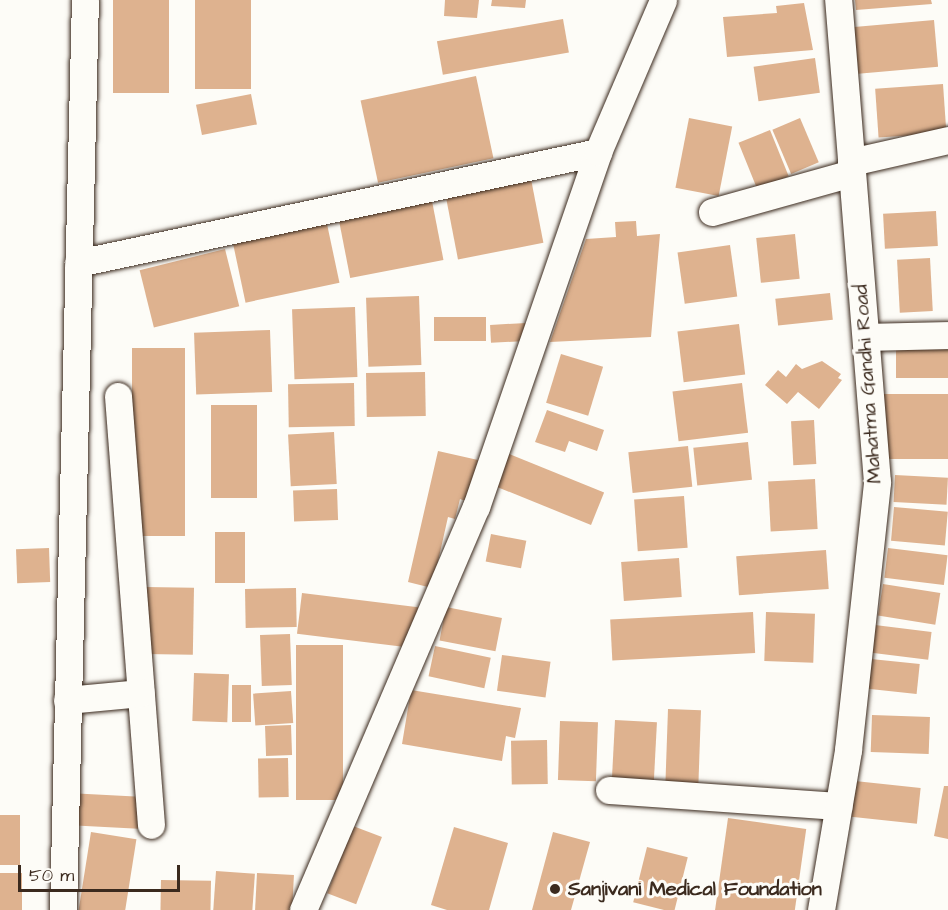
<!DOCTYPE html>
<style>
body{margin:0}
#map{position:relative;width:948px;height:910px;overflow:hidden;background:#fdfcf7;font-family:"Architects Daughter",sans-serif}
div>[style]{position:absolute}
.building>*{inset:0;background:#deb28f;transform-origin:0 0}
.roads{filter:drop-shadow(0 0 2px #3b2a1e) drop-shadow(0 0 2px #3b2a1e)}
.minor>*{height:27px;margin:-13.5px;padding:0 13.5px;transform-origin:13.5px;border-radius:13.5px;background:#fdfcf7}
.dots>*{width:16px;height:16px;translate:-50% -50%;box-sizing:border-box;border:3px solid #fdfcf7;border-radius:50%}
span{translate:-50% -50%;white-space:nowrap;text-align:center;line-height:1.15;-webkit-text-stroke:6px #fdfcf7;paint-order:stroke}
.street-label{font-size:20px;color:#3b2a1e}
.poi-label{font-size:20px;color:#3b2a1e;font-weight:700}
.left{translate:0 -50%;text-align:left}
.scale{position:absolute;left:18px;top:865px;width:162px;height:27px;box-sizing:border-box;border:3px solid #3b2a1e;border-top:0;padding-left:8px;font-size:18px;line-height:21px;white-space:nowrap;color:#3b2a1e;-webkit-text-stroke:4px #fdfcf7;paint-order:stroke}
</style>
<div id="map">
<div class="building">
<div style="left:113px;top:0;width:56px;height:93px"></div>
<div style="left:195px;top:0;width:56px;height:89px"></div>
<div style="clip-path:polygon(445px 0,479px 0,477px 18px,444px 16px)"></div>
<div style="clip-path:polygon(492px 0,526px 0,525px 8px,491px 6px)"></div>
<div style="clip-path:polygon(855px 0,931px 0,932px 4px,856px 10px)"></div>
<div style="clip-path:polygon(804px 3px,813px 50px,727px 57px,723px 17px,777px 13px,776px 6px)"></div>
<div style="left:563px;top:19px;width:34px;height:128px;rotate:80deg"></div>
<div style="left:934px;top:20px;width:47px;height:80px;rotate:85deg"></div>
<div style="left:815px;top:58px;width:35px;height:62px;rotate:82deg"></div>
<div style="left:476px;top:76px;width:84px;height:118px;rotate:78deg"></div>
<div style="left:943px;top:84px;width:49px;height:68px;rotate:86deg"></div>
<div style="left:251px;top:94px;width:31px;height:56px;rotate:79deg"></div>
<div style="left:689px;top:118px;width:44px;height:71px;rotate:11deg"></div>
<div style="left:800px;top:118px;width:48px;height:30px;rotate:67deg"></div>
<div style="left:770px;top:130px;width:50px;height:34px;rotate:68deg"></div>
<div style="left:531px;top:179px;width:65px;height:87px;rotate:79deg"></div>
<div style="left:432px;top:201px;width:60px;height:95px;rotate:79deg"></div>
<div style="left:936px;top:211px;width:35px;height:53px;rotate:87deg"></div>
<div style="clip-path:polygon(636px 221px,637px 236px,660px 234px,651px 337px,550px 342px,586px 239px,616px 237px,615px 222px)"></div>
<div style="left:327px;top:224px;width:60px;height:96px;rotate:78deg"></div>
<div style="left:795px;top:234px;width:45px;height:39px;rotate:84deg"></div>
<div style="left:730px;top:245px;width:52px;height:53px;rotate:82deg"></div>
<div style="left:225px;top:249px;width:59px;height:88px;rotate:76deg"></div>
<div style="left:930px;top:258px;width:53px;height:33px;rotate:87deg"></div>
<div style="left:830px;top:293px;width:27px;height:55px;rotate:84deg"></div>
<div style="left:419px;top:296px;width:69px;height:53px;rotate:88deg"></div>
<div style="left:355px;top:307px;width:70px;height:63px;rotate:88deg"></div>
<div style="left:486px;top:317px;width:24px;height:52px;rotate:90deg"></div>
<div style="left:526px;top:323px;width:18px;height:36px;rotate:87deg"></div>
<div style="left:739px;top:324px;width:51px;height:62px;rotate:83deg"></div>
<div style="left:270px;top:330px;width:62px;height:76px;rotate:88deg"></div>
<div style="left:948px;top:340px;width:38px;height:52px;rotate:90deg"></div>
<div style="left:132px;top:348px;width:53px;height:188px"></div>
<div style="left:561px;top:354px;width:44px;height:51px;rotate:17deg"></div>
<div style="clip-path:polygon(822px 361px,841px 374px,838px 378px,842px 380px,819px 409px,798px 392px,787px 404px,765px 385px,778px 370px,786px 377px,796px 364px,802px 369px)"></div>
<div style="left:425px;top:372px;width:44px;height:59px;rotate:89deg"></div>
<div style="left:354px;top:383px;width:43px;height:66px;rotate:89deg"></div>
<div style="left:742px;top:383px;width:50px;height:70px;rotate:83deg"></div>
<div style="left:948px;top:394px;width:65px;height:65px;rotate:90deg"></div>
<div style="left:211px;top:405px;width:46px;height:93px"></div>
<div style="clip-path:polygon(547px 410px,604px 430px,597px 451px,569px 441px,565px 452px,535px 442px)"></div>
<div style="left:814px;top:420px;width:44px;height:23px;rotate:87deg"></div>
<div style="left:334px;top:432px;width:52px;height:46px;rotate:87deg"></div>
<div style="left:748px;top:442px;width:38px;height:55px;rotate:84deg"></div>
<div style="left:688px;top:446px;width:41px;height:60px;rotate:84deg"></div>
<div style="clip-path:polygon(438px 451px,478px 460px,468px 502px,460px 499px,455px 519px,448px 517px,432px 588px,408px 582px)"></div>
<div style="left:504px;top:452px;width:108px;height:35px;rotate:22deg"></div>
<div style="left:895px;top:475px;width:53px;height:27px;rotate:3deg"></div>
<div style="left:815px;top:479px;width:50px;height:47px;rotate:87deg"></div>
<div style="left:337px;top:489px;width:31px;height:44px;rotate:88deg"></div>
<div style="left:684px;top:496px;width:52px;height:50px;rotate:86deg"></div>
<div style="left:894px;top:507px;width:54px;height:34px;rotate:5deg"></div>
<div style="left:215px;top:532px;width:30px;height:51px"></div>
<div style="left:491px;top:534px;width:36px;height:28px;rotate:11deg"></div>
<div style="left:49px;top:548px;width:34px;height:33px;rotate:88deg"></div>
<div style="left:888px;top:548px;width:60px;height:30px;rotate:7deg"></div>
<div style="left:826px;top:550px;width:39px;height:90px;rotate:86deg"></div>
<div style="left:679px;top:558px;width:39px;height:58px;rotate:86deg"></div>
<div style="left:883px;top:584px;width:58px;height:32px;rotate:9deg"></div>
<div style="left:146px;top:587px;width:48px;height:67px;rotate:1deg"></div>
<div style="left:296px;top:588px;width:39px;height:51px;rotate:89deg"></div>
<div style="left:302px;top:593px;width:117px;height:41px;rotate:7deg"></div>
<div style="left:446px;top:607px;width:57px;height:34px;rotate:11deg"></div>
<div style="left:753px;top:612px;width:41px;height:143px;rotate:87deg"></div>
<div style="left:766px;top:612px;width:49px;height:49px;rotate:2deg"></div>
<div style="left:875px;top:625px;width:57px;height:28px;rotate:7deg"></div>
<div style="left:290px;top:634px;width:51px;height:30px;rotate:88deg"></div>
<div style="left:296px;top:645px;width:47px;height:155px"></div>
<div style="left:435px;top:646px;width:57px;height:31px;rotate:12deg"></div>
<div style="left:502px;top:655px;width:49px;height:36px;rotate:8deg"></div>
<div style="left:871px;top:659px;width:49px;height:30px;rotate:6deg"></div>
<div style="left:194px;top:673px;width:35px;height:48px;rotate:2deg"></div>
<div style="left:232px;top:685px;width:19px;height:37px"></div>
<div style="clip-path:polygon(411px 690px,521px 708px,515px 738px,506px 736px,502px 761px,402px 744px)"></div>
<div style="left:291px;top:691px;width:32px;height:38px;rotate:86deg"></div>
<div style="left:668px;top:709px;width:33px;height:79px;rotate:2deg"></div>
<div style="left:872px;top:715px;width:58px;height:37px;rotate:2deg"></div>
<div style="left:615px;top:720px;width:42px;height:59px;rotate:3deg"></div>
<div style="left:560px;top:721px;width:38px;height:59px;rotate:2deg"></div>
<div style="left:291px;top:725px;width:30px;height:26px;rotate:88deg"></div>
<div style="left:547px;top:740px;width:44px;height:36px;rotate:89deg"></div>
<div style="left:288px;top:758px;width:39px;height:30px;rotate:89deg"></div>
<div style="left:855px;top:781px;width:66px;height:36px;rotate:6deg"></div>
<div style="clip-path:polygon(944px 786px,948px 786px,948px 839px,934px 836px)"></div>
<div style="left:68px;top:793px;width:72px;height:32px;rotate:3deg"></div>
<div style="left:0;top:815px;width:20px;height:50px"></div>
<div style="left:728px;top:818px;width:79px;height:93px;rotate:8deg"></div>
<div style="left:353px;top:826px;width:31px;height:72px;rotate:21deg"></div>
<div style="clip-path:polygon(454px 827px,508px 843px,489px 910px,447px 910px,431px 905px)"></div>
<div style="left:91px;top:832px;width:46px;height:79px;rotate:9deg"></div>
<div style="clip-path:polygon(553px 832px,590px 842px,571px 910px,532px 910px)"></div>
<div style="left:647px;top:847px;width:42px;height:57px;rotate:14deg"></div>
<div style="left:216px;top:871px;width:39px;height:39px;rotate:4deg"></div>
<div style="left:0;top:873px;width:22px;height:37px"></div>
<div style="left:257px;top:873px;width:37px;height:37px;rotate:3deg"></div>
<div style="left:161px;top:880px;width:50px;height:30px;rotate:1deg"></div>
</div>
<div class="roads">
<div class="minor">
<div style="left:851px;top:162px;width:99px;rotate:-12.8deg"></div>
<div style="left:712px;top:212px;width:145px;rotate:-15.6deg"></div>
<div style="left:78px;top:263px;width:532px;rotate:-12.05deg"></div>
<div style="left:866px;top:337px;width:82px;rotate:-1.4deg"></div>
<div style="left:118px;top:396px;width:430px;rotate:85.6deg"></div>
<div style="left:67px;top:700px;width:74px;rotate:-5.4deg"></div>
<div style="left:609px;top:790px;width:230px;rotate:4deg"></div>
<div style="left:63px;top:910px;width:910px;rotate:-88.62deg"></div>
<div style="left:303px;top:910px;width:439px;rotate:-66.8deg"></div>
<div style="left:476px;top:507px;width:375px;rotate:-71deg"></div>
<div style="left:598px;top:152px;width:165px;rotate:-66.8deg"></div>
<div style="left:821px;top:910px;width:162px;rotate:-80.4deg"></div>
<div style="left:848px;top:750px;width:270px;rotate:-83.8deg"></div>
<div style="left:877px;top:482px;width:484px;rotate:-94.6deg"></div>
</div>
</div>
<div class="dots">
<div style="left:555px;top:889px;background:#3b2a1e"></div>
</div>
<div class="street-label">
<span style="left:868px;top:384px;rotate:-94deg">Mahatma Gandhi Road</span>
</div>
<div class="poi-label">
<span class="left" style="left:568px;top:889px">Sanjivani Medical Foundation</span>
</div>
<div class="scale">50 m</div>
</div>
